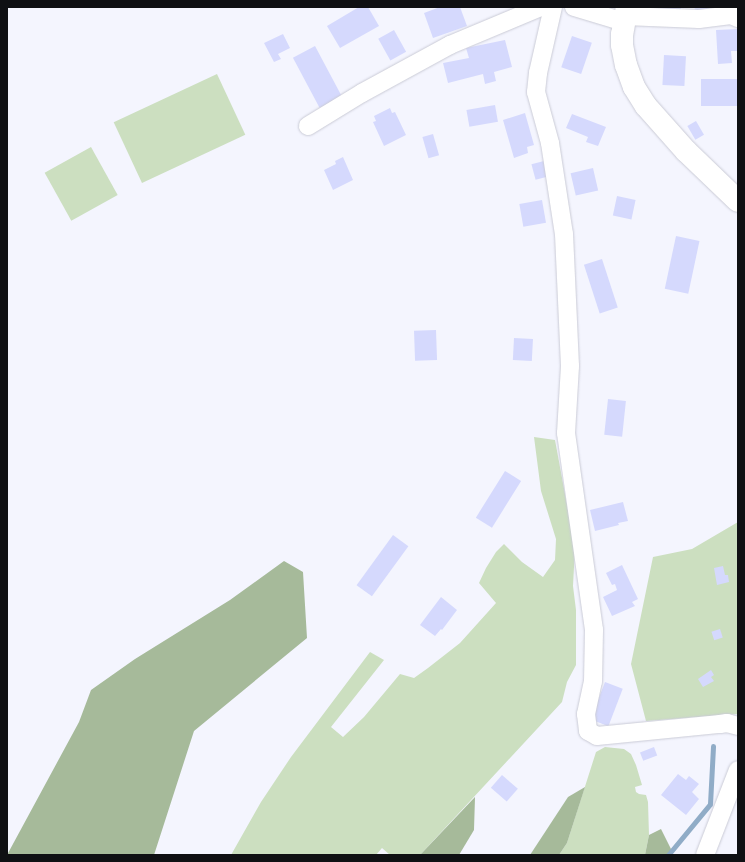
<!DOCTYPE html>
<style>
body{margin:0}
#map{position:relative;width:745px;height:862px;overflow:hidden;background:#f4f5fe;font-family:"Space Grotesk",sans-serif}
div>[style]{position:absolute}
.green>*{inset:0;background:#ccdfc0;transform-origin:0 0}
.forest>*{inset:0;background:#a6ba9a}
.stream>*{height:5px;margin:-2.5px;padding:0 2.5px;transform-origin:2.5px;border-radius:2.5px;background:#90acc7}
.building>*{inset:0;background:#d5d9fd;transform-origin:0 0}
.roads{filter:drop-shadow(0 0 1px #cacbd6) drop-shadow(0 0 1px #cacbd6)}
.minor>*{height:18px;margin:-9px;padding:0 9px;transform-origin:9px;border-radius:9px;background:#fff}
.tertiary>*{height:22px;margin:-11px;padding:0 11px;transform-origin:11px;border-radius:11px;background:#fff}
span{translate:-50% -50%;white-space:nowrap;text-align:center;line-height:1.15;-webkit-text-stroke:4px #f4f5fe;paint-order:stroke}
.frame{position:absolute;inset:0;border:8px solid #0f1013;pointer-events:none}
</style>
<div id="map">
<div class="green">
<div style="left:217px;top:74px;width:67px;height:114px;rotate:65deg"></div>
<div style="left:91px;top:147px;width:55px;height:53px;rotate:61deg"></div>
<div style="clip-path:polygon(534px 437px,555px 440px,575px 548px,573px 586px,576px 610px,576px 665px,567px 682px,562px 702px,420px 855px,390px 855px,382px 848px,376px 855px,231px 855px,261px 802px,291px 757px,370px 652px,384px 660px,331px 727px,343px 737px,364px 717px,400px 674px,414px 678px,428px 668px,460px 643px,496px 603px,479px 583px,486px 568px,496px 552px,504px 544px,522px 562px,543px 577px,555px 560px,556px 539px,541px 491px)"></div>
<div style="clip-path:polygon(738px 522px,738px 714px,646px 721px,631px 664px,653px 557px,692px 549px)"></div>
<div style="clip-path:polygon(605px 747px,624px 749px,631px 754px,636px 765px,642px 785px,635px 787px,636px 792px,639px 794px,646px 795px,648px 802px,649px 835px,645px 855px,559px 855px,567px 843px,596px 752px)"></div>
</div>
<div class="forest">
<div style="clip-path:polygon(284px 561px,303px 572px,307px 638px,194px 731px,154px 855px,7px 855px,79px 722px,91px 690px,135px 659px,230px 600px)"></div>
<div style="clip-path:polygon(585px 787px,567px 843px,559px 855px,530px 855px,568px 797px)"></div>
<div style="clip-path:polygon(475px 797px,474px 830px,459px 855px,420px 855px)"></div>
<div style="clip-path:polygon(661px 829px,671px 849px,670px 855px,645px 855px,649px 835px)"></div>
</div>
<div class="stream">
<div style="left:668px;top:855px;width:66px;rotate:-50.5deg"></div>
<div style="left:710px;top:804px;width:58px;rotate:-87deg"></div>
</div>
<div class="building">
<div style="clip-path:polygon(359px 7px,368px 7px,379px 26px,340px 48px,327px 26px)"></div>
<div style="clip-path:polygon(440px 7px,460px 7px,467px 26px,433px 38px,424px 13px)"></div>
<div style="clip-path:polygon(640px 7px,681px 7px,681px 12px)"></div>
<div style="clip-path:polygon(694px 7px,714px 7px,697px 13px)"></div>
<div style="clip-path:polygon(738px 29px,738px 51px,731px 51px,732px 63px,718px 64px,716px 30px)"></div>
<div style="left:394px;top:30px;width:25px;height:18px;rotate:61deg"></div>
<div style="clip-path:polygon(283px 34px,290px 48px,278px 54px,281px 59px,274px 62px,264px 43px)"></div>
<div style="left:572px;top:36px;width:21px;height:33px;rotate:19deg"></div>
<div style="clip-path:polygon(505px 40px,512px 67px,494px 72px,496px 81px,485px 84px,483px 74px,448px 83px,443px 63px,469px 58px,466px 48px)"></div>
<div style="left:315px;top:46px;width:57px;height:25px;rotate:62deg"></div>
<div style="left:664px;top:55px;width:22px;height:30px;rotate:3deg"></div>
<div style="left:738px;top:79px;width:27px;height:37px;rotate:90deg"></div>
<div style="left:495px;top:105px;width:17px;height:29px;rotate:80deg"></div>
<div style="clip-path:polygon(390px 108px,392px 113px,395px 112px,406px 135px,384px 146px,373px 122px,376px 121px,374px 116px)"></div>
<div style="clip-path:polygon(525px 113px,534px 145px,527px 147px,528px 153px,514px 158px,503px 120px)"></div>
<div style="clip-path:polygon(572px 114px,606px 127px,598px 146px,586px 142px,588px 137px,566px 128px)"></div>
<div style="left:696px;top:121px;width:16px;height:10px;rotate:60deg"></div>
<div style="left:433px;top:134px;width:22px;height:11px;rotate:74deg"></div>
<div style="clip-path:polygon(343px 157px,353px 180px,333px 190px,324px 170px,336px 164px,335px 161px)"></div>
<div style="left:544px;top:161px;width:16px;height:13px;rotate:75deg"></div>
<div style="left:593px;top:168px;width:23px;height:23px;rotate:77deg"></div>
<div style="left:617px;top:196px;width:19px;height:20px;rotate:12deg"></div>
<div style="left:542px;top:200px;width:23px;height:23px;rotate:80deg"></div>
<div style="left:676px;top:236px;width:24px;height:54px;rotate:12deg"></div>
<div style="left:602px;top:259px;width:51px;height:19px;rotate:72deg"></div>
<div style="left:436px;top:330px;width:30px;height:22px;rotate:88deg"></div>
<div style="left:514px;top:338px;width:19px;height:22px;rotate:3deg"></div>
<div style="left:608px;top:399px;width:18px;height:36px;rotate:6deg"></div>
<div style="left:505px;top:471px;width:19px;height:55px;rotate:32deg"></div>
<div style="clip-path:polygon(623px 502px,628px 521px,618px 523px,619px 525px,595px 531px,590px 510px)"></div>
<div style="left:393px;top:535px;width:19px;height:62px;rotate:36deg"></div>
<div style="clip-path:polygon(622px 565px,638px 599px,632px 602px,635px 606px,612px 616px,603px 597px,617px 590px,615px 584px,612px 585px,606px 573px)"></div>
<div style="clip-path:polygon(723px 566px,725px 575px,728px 575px,729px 582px,717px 585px,714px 568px)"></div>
<div style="clip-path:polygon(441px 597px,457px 610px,442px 630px,441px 629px,435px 636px,420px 625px)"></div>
<div style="left:720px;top:629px;width:9px;height:9px;rotate:72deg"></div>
<div style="clip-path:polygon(711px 670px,714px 675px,711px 677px,714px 681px,703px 687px,698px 679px)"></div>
<div style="left:605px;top:682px;width:19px;height:40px;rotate:21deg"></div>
<div style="left:654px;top:747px;width:9px;height:15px;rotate:69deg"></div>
<div style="clip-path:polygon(678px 774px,686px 780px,689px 776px,699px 784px,692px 792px,699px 799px,686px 815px,661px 795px)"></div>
<div style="left:502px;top:775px;width:21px;height:17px;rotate:41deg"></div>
</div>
<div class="roads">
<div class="minor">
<div style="left:553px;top:7px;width:68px;rotate:102.8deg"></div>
<div style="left:538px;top:73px;width:19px;rotate:96deg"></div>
<div style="left:536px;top:92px;width:53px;rotate:74.6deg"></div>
<div style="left:550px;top:143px;width:92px;rotate:81.3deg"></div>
<div style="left:564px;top:234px;width:132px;rotate:87.4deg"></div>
<div style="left:570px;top:366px;width:67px;rotate:93.4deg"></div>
<div style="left:566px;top:433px;width:199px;rotate:81.9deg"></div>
<div style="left:594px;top:630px;width:51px;rotate:91.1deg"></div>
<div style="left:593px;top:681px;width:34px;rotate:102deg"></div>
<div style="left:586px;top:714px;width:17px;rotate:83deg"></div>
<div style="left:588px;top:731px;width:10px;rotate:29deg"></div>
<div style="left:597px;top:736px;width:124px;rotate:-5.6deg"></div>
<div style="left:720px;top:724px;width:7px;rotate:-8deg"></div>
<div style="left:727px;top:723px;width:11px;rotate:15deg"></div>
<div style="left:574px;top:7px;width:52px;rotate:16.7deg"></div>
<div style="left:625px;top:16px;width:74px;rotate:2.3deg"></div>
<div style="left:699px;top:19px;width:32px;rotate:-7deg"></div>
<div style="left:731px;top:15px;width:8px;rotate:23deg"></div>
<div style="left:308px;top:126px;width:63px;rotate:-31.4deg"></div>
<div style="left:362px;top:93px;width:100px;rotate:-28.6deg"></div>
<div style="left:450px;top:45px;width:99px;rotate:-22.7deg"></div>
<div style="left:705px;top:855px;width:91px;rotate:-68.8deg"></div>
</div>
<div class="tertiary">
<div style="left:627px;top:7px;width:27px;rotate:100deg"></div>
<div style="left:622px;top:34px;width:11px;rotate:90deg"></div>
<div style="left:622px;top:45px;width:20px;rotate:79deg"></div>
<div style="left:626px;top:65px;width:23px;rotate:70deg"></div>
<div style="left:634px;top:87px;width:22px;rotate:58deg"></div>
<div style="left:646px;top:106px;width:60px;rotate:48.4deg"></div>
<div style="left:686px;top:151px;width:72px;rotate:43.9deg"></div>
</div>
</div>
<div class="frame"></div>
</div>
